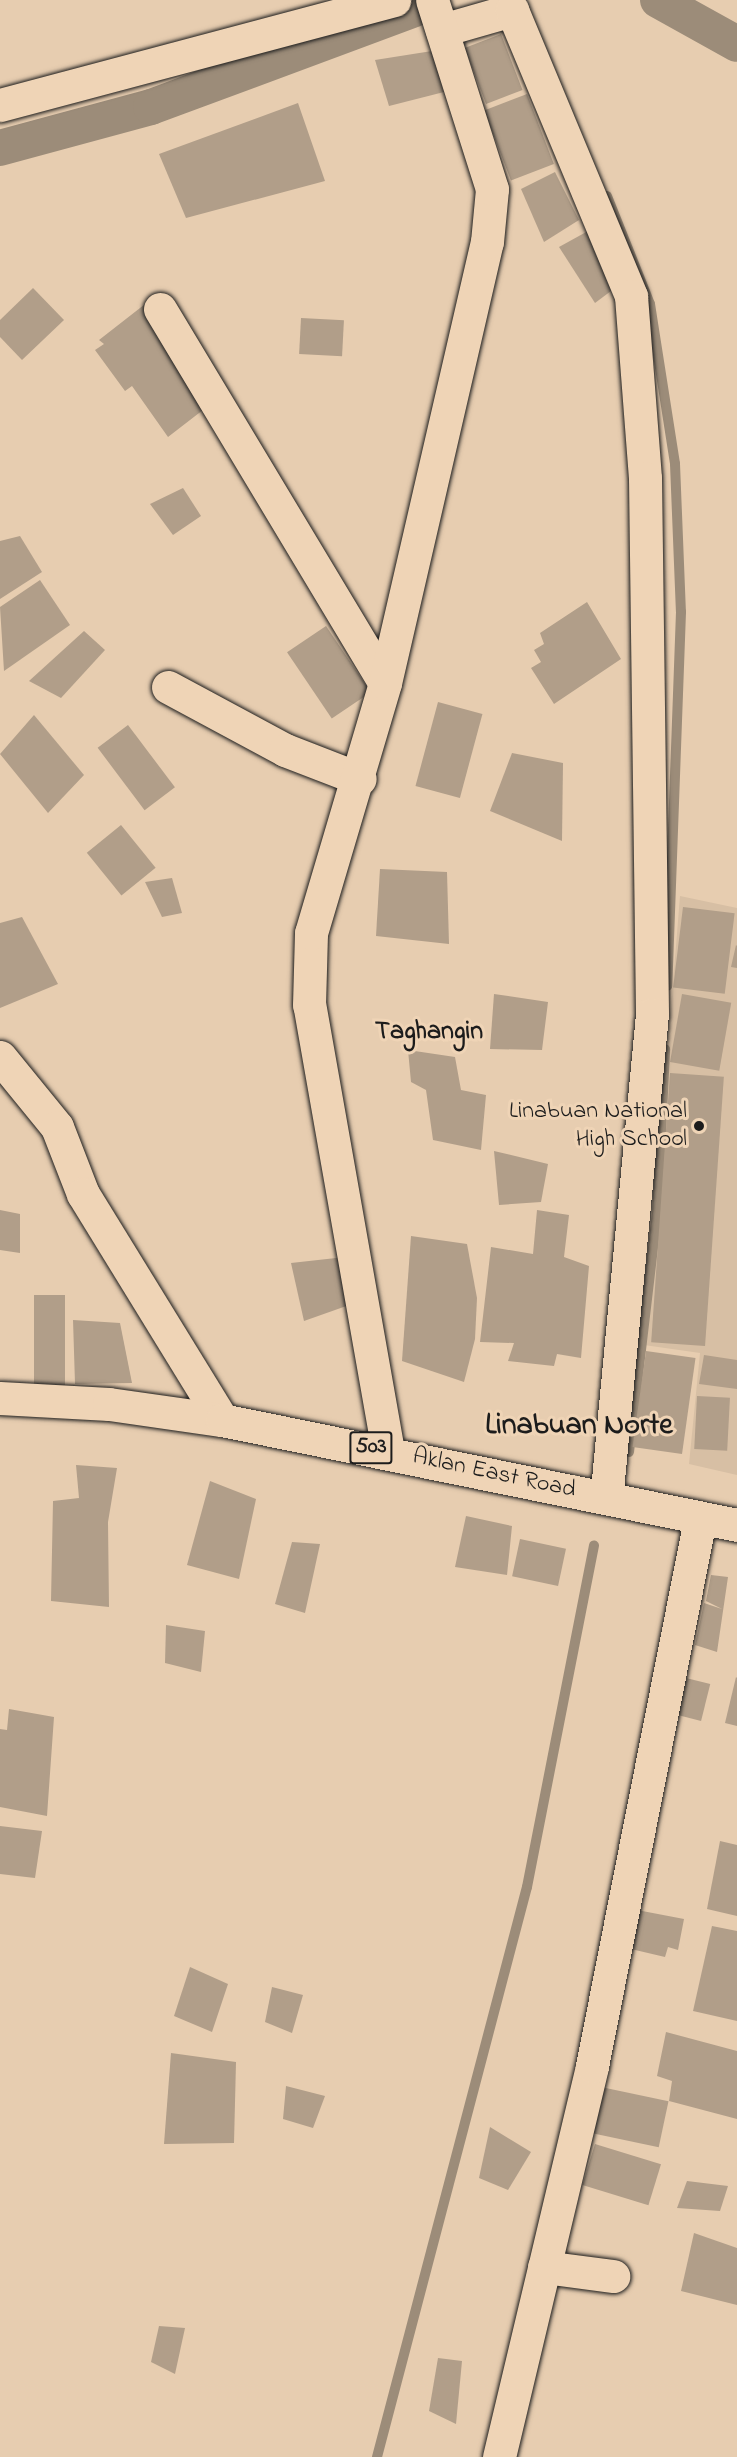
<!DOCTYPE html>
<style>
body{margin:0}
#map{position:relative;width:737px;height:2457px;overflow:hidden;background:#e7cdb0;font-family:"Indie Flower",sans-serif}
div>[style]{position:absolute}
.built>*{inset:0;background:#d7bfa4}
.stream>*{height:10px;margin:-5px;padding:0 5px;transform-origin:5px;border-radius:5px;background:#9c8c79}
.canal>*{height:36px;margin:-18px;padding:0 18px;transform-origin:18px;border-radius:18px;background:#9c8c79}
.building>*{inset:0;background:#b19e89;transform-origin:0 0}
.roads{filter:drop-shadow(0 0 2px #1c1c1c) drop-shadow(0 0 2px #1c1c1c)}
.minor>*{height:33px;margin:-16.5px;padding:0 16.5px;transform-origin:16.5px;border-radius:16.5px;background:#efd4b6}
.major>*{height:33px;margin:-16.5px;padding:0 16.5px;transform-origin:16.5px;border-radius:16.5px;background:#efd4b6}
.dots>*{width:16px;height:16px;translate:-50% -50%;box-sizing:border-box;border:3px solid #efd4b6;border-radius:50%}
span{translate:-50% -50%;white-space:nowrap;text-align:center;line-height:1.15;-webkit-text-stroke:6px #efd4b6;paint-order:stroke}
.shield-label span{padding:2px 4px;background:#efd4b6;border:2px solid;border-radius:4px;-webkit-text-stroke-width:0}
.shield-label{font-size:22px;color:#1c1c1c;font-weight:700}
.poi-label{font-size:24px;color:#1c1c1c}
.right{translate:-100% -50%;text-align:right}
.street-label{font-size:24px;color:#1c1c1c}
.neighbourhood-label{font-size:26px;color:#1c1c1c;font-weight:700}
.district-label{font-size:30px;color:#1c1c1c;font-weight:700}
</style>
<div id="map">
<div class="built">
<div style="clip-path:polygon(680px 896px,737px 908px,737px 1475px,689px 1464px,700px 1353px,644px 1345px)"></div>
</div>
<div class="stream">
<div style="left:607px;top:196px;width:116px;rotate:68.3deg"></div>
<div style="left:650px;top:304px;width:162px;rotate:81.1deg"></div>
<div style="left:675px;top:464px;width:148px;rotate:87.7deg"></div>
<div style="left:681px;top:612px;width:374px;rotate:92.1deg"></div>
<div style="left:629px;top:1452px;width:239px;rotate:-83.3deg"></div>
<div style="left:657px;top:1215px;width:166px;rotate:-87.2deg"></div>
<div style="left:377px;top:2457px;width:589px;rotate:-75.26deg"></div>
<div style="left:527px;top:1887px;width:348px;rotate:-78.9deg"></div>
</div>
<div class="canal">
<div style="left:658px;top:0;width:90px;rotate:29.1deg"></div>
<div style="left:0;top:148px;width:156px;rotate:-15.2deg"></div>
<div style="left:151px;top:107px;width:281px;rotate:-20.4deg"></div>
</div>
<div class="building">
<div style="left:501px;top:34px;width:60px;height:39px;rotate:69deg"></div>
<div style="clip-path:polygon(432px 51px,444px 92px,389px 106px,375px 60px)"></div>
<div style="left:527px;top:94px;width:75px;height:46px;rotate:69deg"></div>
<div style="clip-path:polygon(298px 103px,325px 181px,186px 218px,159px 154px)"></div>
<div style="clip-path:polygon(555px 172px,579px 220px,544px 242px,521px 189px)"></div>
<div style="clip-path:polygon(588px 231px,615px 288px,595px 303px,559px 247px)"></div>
<div style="clip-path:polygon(33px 288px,64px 320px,22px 360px,0 337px,0 320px)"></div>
<div style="clip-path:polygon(149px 301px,212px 403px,168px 437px,132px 386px,125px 391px,95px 350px,104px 344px,99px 340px)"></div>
<div style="left:301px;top:318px;width:43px;height:36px;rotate:3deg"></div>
<div style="clip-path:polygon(183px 488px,201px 516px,173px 535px,150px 504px)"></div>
<div style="clip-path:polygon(20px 536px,42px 572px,0 599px,0 541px)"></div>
<div style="clip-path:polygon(40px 580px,70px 625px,4px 671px,0 607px)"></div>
<div style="clip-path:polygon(587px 602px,621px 659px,554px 704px,531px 668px,541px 662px,534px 650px,544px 644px,540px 633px)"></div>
<div style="left:326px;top:626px;width:80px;height:47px;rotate:56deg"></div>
<div style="clip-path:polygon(84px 631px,105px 650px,61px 698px,29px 681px)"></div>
<div style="left:438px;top:702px;width:46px;height:87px;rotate:15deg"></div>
<div style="clip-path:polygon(34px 715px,84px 775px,48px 813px,0 754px)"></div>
<div style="left:128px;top:725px;width:78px;height:38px;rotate:53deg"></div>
<div style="clip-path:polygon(512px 753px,563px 763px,562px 841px,490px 811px)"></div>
<div style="left:121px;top:825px;width:55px;height:44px;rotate:51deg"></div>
<div style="clip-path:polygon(380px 869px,447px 872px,449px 944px,376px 936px)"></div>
<div style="clip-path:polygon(172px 878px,182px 913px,162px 917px,145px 882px)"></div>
<div style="left:683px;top:907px;width:52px;height:81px;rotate:7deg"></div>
<div style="clip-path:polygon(22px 917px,58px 984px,0 1008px,0 923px)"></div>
<div style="clip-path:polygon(736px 945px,737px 946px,737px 968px,731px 967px)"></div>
<div style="clip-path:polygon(494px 994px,548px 1002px,542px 1050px,490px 1049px)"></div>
<div style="left:682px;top:994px;width:50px;height:69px;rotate:10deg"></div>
<div style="clip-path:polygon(408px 1050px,455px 1057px,461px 1090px,486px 1095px,481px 1150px,433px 1140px,426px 1090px,411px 1082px)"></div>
<div style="left:670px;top:1073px;width:54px;height:270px;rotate:4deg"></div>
<div style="clip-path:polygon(494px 1151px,548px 1164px,541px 1202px,499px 1205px)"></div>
<div style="clip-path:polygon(0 1210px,20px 1214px,20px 1253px,0 1250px)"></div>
<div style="clip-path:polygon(537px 1210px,569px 1215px,564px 1257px,589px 1266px,581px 1358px,557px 1354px,554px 1366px,508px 1361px,514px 1343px,480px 1342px,491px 1247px,533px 1254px)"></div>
<div style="clip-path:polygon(411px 1236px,467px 1244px,477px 1298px,475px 1339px,464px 1382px,402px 1361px)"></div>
<div style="clip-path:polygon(345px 1257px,352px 1304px,304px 1321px,291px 1263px)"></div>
<div style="left:34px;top:1295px;width:31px;height:90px"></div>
<div style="clip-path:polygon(73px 1320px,120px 1323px,132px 1383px,75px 1384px)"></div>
<div style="left:646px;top:1351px;width:50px;height:97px;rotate:8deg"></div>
<div style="clip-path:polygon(704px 1355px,737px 1360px,737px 1389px,699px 1384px)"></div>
<div style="left:697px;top:1396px;width:33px;height:53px;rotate:3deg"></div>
<div style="clip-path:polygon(76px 1465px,117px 1468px,108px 1522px,109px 1607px,51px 1601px,53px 1501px,79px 1498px)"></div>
<div style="clip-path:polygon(210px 1481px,256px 1499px,239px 1579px,187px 1565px)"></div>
<div style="clip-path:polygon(466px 1516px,512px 1526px,507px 1575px,455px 1567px)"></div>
<div style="left:520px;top:1539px;width:47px;height:38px;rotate:12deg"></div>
<div style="clip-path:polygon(292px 1542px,320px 1544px,305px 1613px,275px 1604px)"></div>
<div style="clip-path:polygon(711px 1575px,728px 1577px,717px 1652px,695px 1645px,704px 1603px,722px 1609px,706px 1601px)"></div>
<div style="clip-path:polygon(166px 1625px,205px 1631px,201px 1672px,165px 1663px)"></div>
<div style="clip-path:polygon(736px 1677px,737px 1678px,737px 1726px,725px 1723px)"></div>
<div style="left:686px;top:1678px;width:25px;height:38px;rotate:14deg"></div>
<div style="clip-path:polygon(9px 1709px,54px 1717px,47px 1816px,0 1807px,0 1729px,7px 1730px)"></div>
<div style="clip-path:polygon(0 1826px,42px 1831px,35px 1878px,0 1874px)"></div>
<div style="clip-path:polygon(720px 1841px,737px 1845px,737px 1916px,707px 1909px)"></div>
<div style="clip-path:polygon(637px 1910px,684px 1919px,678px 1950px,668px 1947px,665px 1957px,631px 1949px)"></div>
<div style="clip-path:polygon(712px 1926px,737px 1931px,737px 2021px,693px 2011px)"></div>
<div style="clip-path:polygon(190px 1967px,228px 1984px,212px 2032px,174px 2016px)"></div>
<div style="clip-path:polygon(272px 1987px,303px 1995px,292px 2033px,265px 2022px)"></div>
<div style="clip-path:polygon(666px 2032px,737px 2051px,737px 2119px,669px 2101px,672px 2081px,657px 2076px)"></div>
<div style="clip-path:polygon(171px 2053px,236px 2062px,234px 2143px,164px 2144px)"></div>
<div style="clip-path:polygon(286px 2086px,325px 2096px,313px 2128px,283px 2119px)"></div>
<div style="left:601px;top:2087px;width:69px;height:47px;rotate:12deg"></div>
<div style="clip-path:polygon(490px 2127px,531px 2152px,508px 2190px,479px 2178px)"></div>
<div style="left:595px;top:2144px;width:69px;height:43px;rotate:17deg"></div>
<div style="clip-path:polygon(687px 2181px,728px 2186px,720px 2211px,677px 2208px)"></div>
<div style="clip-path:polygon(694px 2233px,737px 2248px,737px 2305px,681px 2291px)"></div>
<div style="clip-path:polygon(159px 2326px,185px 2328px,175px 2374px,151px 2362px)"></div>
<div style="clip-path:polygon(438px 2358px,462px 2361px,456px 2424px,429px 2411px)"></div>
</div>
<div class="roads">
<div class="minor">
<div style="left:442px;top:30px;width:73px;rotate:-15.9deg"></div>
<div style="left:512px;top:10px;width:310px;rotate:67.4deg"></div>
<div style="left:631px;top:296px;width:183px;rotate:85.6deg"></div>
<div style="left:645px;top:478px;width:536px;rotate:89.25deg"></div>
<div style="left:652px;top:1014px;width:486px;rotate:95.4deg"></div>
<div style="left:0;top:105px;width:408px;rotate:-14.9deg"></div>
<div style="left:160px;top:309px;width:436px;rotate:59deg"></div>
<div style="left:168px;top:687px;width:133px;rotate:28.3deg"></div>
<div style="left:285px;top:750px;width:80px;rotate:21.1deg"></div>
<div style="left:0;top:1057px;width:90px;rotate:50.8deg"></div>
<div style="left:57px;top:1127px;width:72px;rotate:68.8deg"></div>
<div style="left:83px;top:1194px;width:265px;rotate:58.4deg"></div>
<div style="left:388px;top:1451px;width:453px;rotate:-100deg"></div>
<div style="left:309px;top:1005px;width:72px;rotate:-88.4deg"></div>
<div style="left:311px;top:933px;width:261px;rotate:-73.5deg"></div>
<div style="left:385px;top:683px;width:453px;rotate:-77deg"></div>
<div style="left:487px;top:242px;width:53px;rotate:-84.6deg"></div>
<div style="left:492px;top:189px;width:198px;rotate:-107.6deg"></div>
<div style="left:544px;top:2267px;width:70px;rotate:7.4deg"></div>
<div style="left:499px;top:2457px;width:402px;rotate:-76.6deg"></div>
<div style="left:592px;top:2066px;width:558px;rotate:-78.83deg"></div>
</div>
<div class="major">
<div style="left:0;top:1398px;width:109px;rotate:3.2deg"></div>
<div style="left:109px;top:1404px;width:114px;rotate:8.1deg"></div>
<div style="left:222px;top:1420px;width:526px;rotate:11.52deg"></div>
</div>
</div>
<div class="dots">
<div style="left:699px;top:1126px;background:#1c1c1c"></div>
</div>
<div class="shield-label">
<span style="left:371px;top:1448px">503</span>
</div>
<div class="poi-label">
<span class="right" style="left:687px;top:1126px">Linabuan National<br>High School</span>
</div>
<div class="street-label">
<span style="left:494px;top:1474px;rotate:12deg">Aklan East Road</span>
</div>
<div class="neighbourhood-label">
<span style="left:429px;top:1033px">Taghangin</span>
</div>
<div class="district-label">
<span style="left:579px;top:1426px">Linabuan Norte</span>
</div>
</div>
